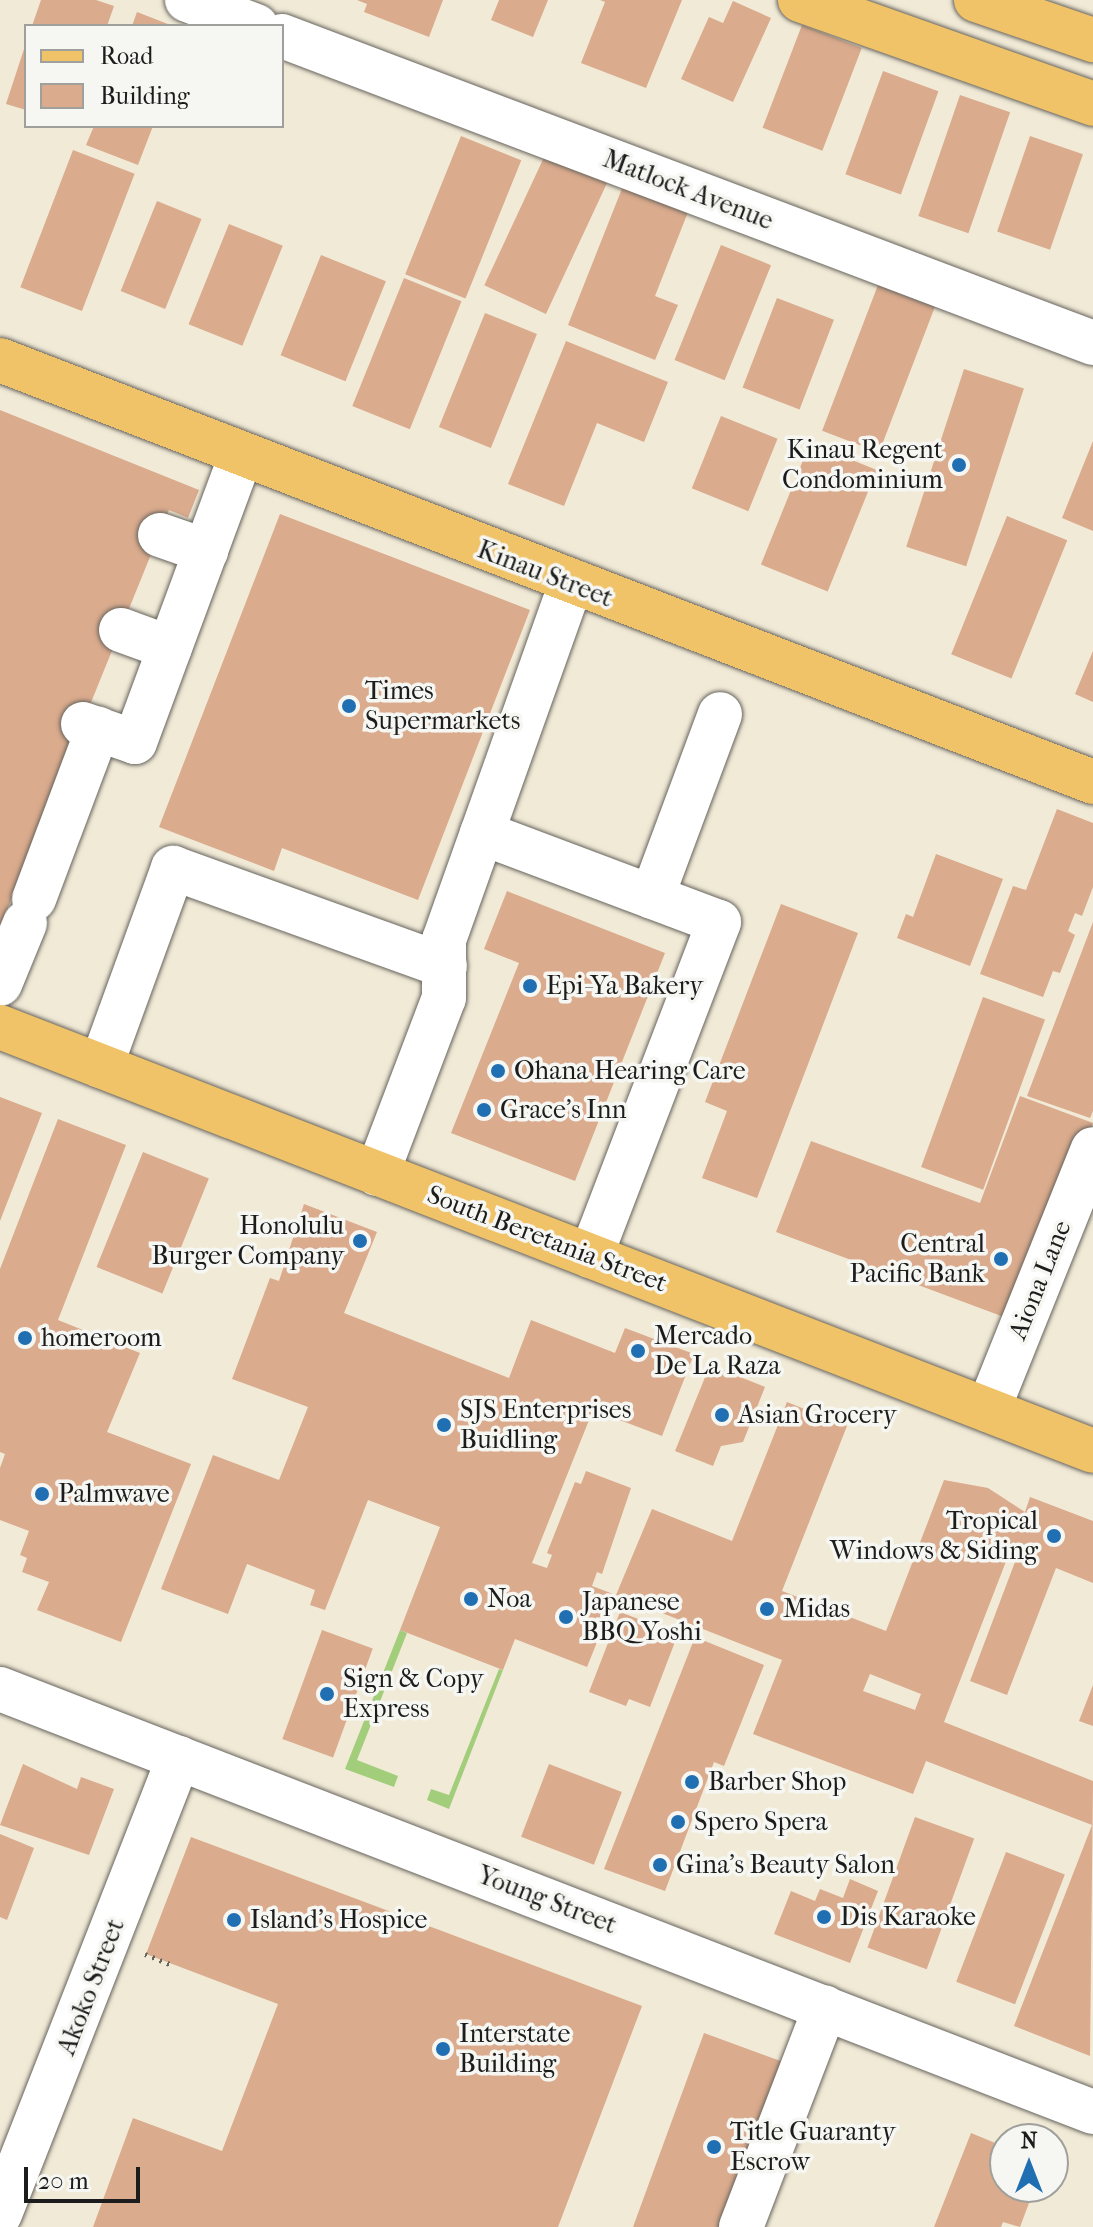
<!DOCTYPE html>
<meta charset="utf-8">
<style>
body{margin:0}
#map{position:relative;width:1093px;height:2227px;overflow:hidden;background:#f1ead7;font-family:"IM FELL French Canon",serif}
div>[style]{position:absolute}
.green>*{inset:0;background:#a2ce7b}
.building>*{inset:0;background:#daab8d;transform-origin:0 0}
.path>*{height:5px;margin-top:-2.5px;transform-origin:0;background:repeating-linear-gradient(90deg,#67645d 0 2px,transparent 0 8px)}
.roads{filter:drop-shadow(0 0 2px #67645d) drop-shadow(0 0 2px #67645d)}
.minor>*{height:44px;margin:-22px;padding:0 22px;transform-origin:22px;border-radius:22px;background:#fff}
.major>*{height:44px;margin:-22px;padding:0 22px;transform-origin:22px;border-radius:22px;background:#f0c369}
.highway>*{height:44px;margin:-22px;padding:0 22px;transform-origin:22px;border-radius:22px;background:#f0c369}
.dots>*{width:22px;height:22px;translate:-50% -50%;box-sizing:border-box;border:4px solid #f6f6f2;border-radius:50%}
span{translate:-50% -50%;white-space:nowrap;text-align:center;line-height:1.15;-webkit-text-stroke:7px #f6f6f2;paint-order:stroke}
.street-label{font-size:26px;color:#1c1c1c}
.poi-label{font-size:26px;color:#1c1c1c}
.right{translate:-100% -50%;text-align:right}
.left{translate:0 -50%;text-align:left}
.legend{position:absolute;left:24px;top:24px;width:260px;height:104px;box-sizing:border-box;background:#f6f6f2;border:2px solid #9f9f9c;margin:0;padding:10px 14px;list-style:none;font-size:24px;color:#1c1c1c}
.legend li{display:flex;align-items:center;gap:16px;height:40px}
.legend b{width:40px;border:2px solid #9f9f9c}
.north{position:absolute;left:989px;top:2123px;width:80px;height:80px;box-sizing:border-box;background:#f6f6f2;border:2px solid #9f9f9c;border-radius:50%;rotate:0deg;font-size:22px;font-weight:700;line-height:32px;text-align:center;color:#1c1c1c}
.north::after{content:'';display:block;margin:auto;width:28px;height:36px;background:#1f6fb2;clip-path:polygon(50% 0,100% 100%,50% 72%,0 100%)}
.scale{position:absolute;left:24px;top:2167px;width:116px;height:36px;box-sizing:border-box;border:4px solid #1c1c1c;border-top:0;padding-left:10px;font-size:24px;line-height:28px;white-space:nowrap;color:#1c1c1c;-webkit-text-stroke:6px #f6f6f2;paint-order:stroke}
</style>
<div id="map">
<div class="green">
<div style="clip-path:polygon(400px 1630px,407px 1633px,357px 1760px,398px 1776px,394px 1787px,345px 1769px)"></div>
<div style="clip-path:polygon(499px 1669px,503px 1670px,449px 1809px,427px 1800px,431px 1789px,449px 1795px)"></div>
</div>
<div class="building">
<div style="clip-path:polygon(41px 0,96px 0,114px 6px,107px 26px,32px 26px)"></div>
<div style="clip-path:polygon(357px 0,443px 0,429px 37px,364px 12px,367px 4px)"></div>
<div style="clip-path:polygon(499px 0,548px 0,533px 37px,491px 20px)"></div>
<div style="clip-path:polygon(600px 0,682px 0,646px 88px,581px 63px,605px 2px)"></div>
<div style="clip-path:polygon(733px 1px,771px 18px,733px 102px,681px 79px,709px 17px,723px 23px)"></div>
<div style="clip-path:polygon(137px 12px,173px 26px,132px 26px)"></div>
<div style="left:802px;top:25px;width:64px;height:110px;rotate:21deg"></div>
<div style="clip-path:polygon(25px 46px,26px 46px,26px 110px,6px 104px)"></div>
<div style="left:883px;top:71px;width:59px;height:110px;rotate:20deg"></div>
<div style="left:960px;top:95px;width:53px;height:128px;rotate:19deg"></div>
<div style="clip-path:polygon(94px 126px,153px 126px,138px 165px,86px 145px)"></div>
<div style="left:461px;top:136px;width:65px;height:149px;rotate:22deg"></div>
<div style="left:1030px;top:136px;width:56px;height:101px;rotate:19deg"></div>
<div style="left:73px;top:150px;width:66px;height:147px;rotate:21deg"></div>
<div style="left:546px;top:153px;width:68px;height:146px;rotate:25deg"></div>
<div style="clip-path:polygon(623px 186px,688px 212px,655px 296px,678px 305px,655px 360px,568px 325px)"></div>
<div style="left:157px;top:201px;width:48px;height:97px;rotate:22deg"></div>
<div style="left:229px;top:224px;width:58px;height:108px;rotate:22deg"></div>
<div style="left:721px;top:245px;width:54px;height:124px;rotate:22deg"></div>
<div style="left:321px;top:255px;width:70px;height:108px;rotate:22deg"></div>
<div style="left:404px;top:278px;width:62px;height:138px;rotate:22deg"></div>
<div style="left:878px;top:285px;width:61px;height:156px;rotate:21deg"></div>
<div style="left:777px;top:298px;width:61px;height:96px;rotate:21deg"></div>
<div style="left:485px;top:313px;width:56px;height:123px;rotate:22deg"></div>
<div style="clip-path:polygon(566px 341px,668px 382px,644px 442px,597px 423px,564px 506px,508px 484px)"></div>
<div style="left:964px;top:369px;width:63px;height:187px;rotate:18deg"></div>
<div style="clip-path:polygon(0 410px,199px 490px,188px 518px,169px 510px,0 927px)"></div>
<div style="left:721px;top:416px;width:61px;height:78px;rotate:22deg"></div>
<div style="clip-path:polygon(1093px 441px,1093px 531px,1062px 518px)"></div>
<div style="left:810px;top:443px;width:72px;height:131px;rotate:22deg"></div>
<div style="clip-path:polygon(280px 514px,530px 610px,418px 900px,282px 848px,274px 871px,159px 827px)"></div>
<div style="left:1007px;top:516px;width:65px;height:149px;rotate:22deg"></div>
<div style="clip-path:polygon(1093px 651px,1093px 702px,1075px 694px)"></div>
<div style="clip-path:polygon(1057px 809px,1093px 823px,1093px 887px,1082px 916px,1075px 913px,1068px 931px,1075px 935px,1060px 973px,1053px 971px,1043px 997px,980px 974px,1013px 886px,1026px 890px)"></div>
<div style="clip-path:polygon(936px 854px,1003px 879px,970px 966px,897px 938px,906px 914px,913px 917px)"></div>
<div style="clip-path:polygon(507px 891px,665px 953px,575px 1181px,451px 1133px,519px 963px,484px 949px)"></div>
<div style="clip-path:polygon(781px 904px,858px 933px,757px 1198px,702px 1178px,727px 1111px,705px 1102px)"></div>
<div style="clip-path:polygon(1093px 922px,1093px 1111px,1090px 1118px,1027px 1096px)"></div>
<div style="left:983px;top:997px;width:66px;height:181px;rotate:20deg"></div>
<div style="clip-path:polygon(1020px 1096px,1093px 1123px,1020px 1323px,776px 1232px,811px 1141px,980px 1203px)"></div>
<div style="clip-path:polygon(0 1097px,42px 1113px,0 1221px)"></div>
<div style="clip-path:polygon(58px 1119px,126px 1145px,58px 1320px,140px 1353px,107px 1432px,191px 1464px,121px 1642px,37px 1610px,49px 1582px,22px 1572px,27px 1558px,20px 1555px,29px 1531px,0 1520px,0 1468px,5px 1454px,0 1452px,0 1269px)"></div>
<div style="left:143px;top:1152px;width:71px;height:124px;rotate:22deg"></div>
<div style="clip-path:polygon(304px 1204px,377px 1232px,344px 1313px,509px 1378px,531px 1320px,615px 1353px,625px 1328px,694px 1354px,662px 1436px,593px 1410px,532px 1563px,547px 1568px,552px 1555px,547px 1553px,575px 1482px,581px 1484px,586px 1471px,631px 1488px,602px 1574px,597px 1572px,592px 1586px,616px 1595px,587px 1667px,515px 1639px,503px 1670px,400px 1630px,440px 1527px,368px 1500px,325px 1610px,310px 1605px,315px 1590px,247px 1564px,228px 1614px,161px 1589px,213px 1455px,279px 1480px,308px 1407px,232px 1379px,270px 1278px,279px 1281px)"></div>
<div style="clip-path:polygon(710px 1365px,765px 1387px,743px 1442px,721px 1446px,713px 1466px,675px 1451px)"></div>
<div style="clip-path:polygon(evenodd,787px 1402px,847px 1426px,782px 1591px,886px 1631px,944px 1480px,988px 1488px,1025px 1512px,1030px 1497px,1093px 1521px,1093px 1583px,1056px 1568px,1007px 1695px,970px 1681px,1018px 1554px,1010px 1551px,944px 1722px,1093px 1781px,1090px 2056px,1014px 2026px,1092px 1825px,926px 1761px,913px 1794px,753px 1734px,782px 1660px,616px 1595px,652px 1509px,732px 1541px,787px 1402px,870px 1674px,921px 1694px,915px 1710px,863px 1691px,870px 1674px)"></div>
<div style="clip-path:polygon(620px 1612px,678px 1634px,650px 1707px,629px 1699px,626px 1706px,589px 1692px)"></div>
<div style="left:322px;top:1630px;width:54px;height:116px;rotate:20deg"></div>
<div style="clip-path:polygon(695px 1637px,764px 1665px,724px 1766px,714px 1762px,665px 1891px,604px 1869px)"></div>
<div style="clip-path:polygon(1093px 1685px,1093px 1726px,1079px 1721px)"></div>
<div style="clip-path:polygon(23px 1764px,77px 1789px,81px 1777px,114px 1789px,89px 1855px,0 1825px)"></div>
<div style="left:549px;top:1764px;width:78px;height:78px;rotate:21deg"></div>
<div style="left:915px;top:1817px;width:63px;height:139px;rotate:20deg"></div>
<div style="clip-path:polygon(0 1834px,34px 1848px,7px 1920px,0 1917px)"></div>
<div style="clip-path:polygon(191px 1837px,642px 2006px,558px 2227px,93px 2227px,133px 2118px,222px 2151px,278px 2004px,146px 1954px)"></div>
<div style="left:1006px;top:1852px;width:63px;height:139px;rotate:21deg"></div>
<div style="clip-path:polygon(850px 1879px,878px 1891px,850px 1963px,774px 1934px,791px 1891px,815px 1901px,820px 1889px,843px 1898px)"></div>
<div style="clip-path:polygon(704px 2033px,797px 2067px,734px 2227px,633px 2227px)"></div>
<div style="clip-path:polygon(971px 2133px,1005px 2147px,1005px 2187px,1035px 2187px,1020px 2227px,1003px 2222px,1001px 2227px,934px 2227px)"></div>
</div>
<div class="path">
<div style="left:145px;top:1954px;width:27px;rotate:22deg"></div>
</div>
<div class="roads">
<div class="minor">
<div style="left:187px;top:0;width:74px;rotate:20.6deg"></div>
<div style="left:282px;top:36px;width:867px;rotate:20.73deg"></div>
<div style="left:160px;top:535px;width:49px;rotate:19.2deg"></div>
<div style="left:121px;top:630px;width:52px;rotate:20.2deg"></div>
<div style="left:83px;top:724px;width:55px;rotate:19.1deg"></div>
<div style="left:135px;top:742px;width:305px;rotate:-69.7deg"></div>
<div style="left:482px;top:833px;width:253px;rotate:20.6deg"></div>
<div style="left:719px;top:922px;width:358px;rotate:111deg"></div>
<div style="left:652px;top:897px;width:195px;rotate:-69.6deg"></div>
<div style="left:34px;top:899px;width:182px;rotate:-69.4deg"></div>
<div style="left:0;top:984px;width:66px;rotate:-67.7deg"></div>
<div style="left:101px;top:1066px;width:211px;rotate:-70deg"></div>
<div style="left:173px;top:868px;width:289px;rotate:19.8deg"></div>
<div style="left:377px;top:1174px;width:188px;rotate:-69.2deg"></div>
<div style="left:444px;top:998px;width:58px;rotate:-90deg"></div>
<div style="left:444px;top:940px;width:378px;rotate:-70.4deg"></div>
<div style="left:988px;top:1410px;width:281px;rotate:-68.1deg"></div>
<div style="left:0;top:1689px;width:1172px;rotate:21.16deg"></div>
<div style="left:0;top:2214px;width:490px;rotate:-68.6deg"></div>
<div style="left:741px;top:2227px;width:235px;rotate:-69deg"></div>
</div>
<div class="major">
<div style="left:0;top:360px;width:1172px;rotate:21.11deg"></div>
<div style="left:0;top:1027px;width:1172px;rotate:21.2deg"></div>
</div>
<div class="highway">
<div style="left:800px;top:0;width:311px;rotate:19.5deg"></div>
<div style="left:976px;top:0;width:124px;rotate:18.9deg"></div>
</div>
</div>
<div class="dots">
<div style="left:959px;top:465px;background:#1f6fb2"></div>
<div style="left:349px;top:706px;background:#1f6fb2"></div>
<div style="left:530px;top:986px;background:#1f6fb2"></div>
<div style="left:498px;top:1071px;background:#1f6fb2"></div>
<div style="left:484px;top:1110px;background:#1f6fb2"></div>
<div style="left:360px;top:1241px;background:#1f6fb2"></div>
<div style="left:1001px;top:1259px;background:#1f6fb2"></div>
<div style="left:25px;top:1338px;background:#1f6fb2"></div>
<div style="left:638px;top:1351px;background:#1f6fb2"></div>
<div style="left:722px;top:1415px;background:#1f6fb2"></div>
<div style="left:444px;top:1425px;background:#1f6fb2"></div>
<div style="left:42px;top:1494px;background:#1f6fb2"></div>
<div style="left:1054px;top:1536px;background:#1f6fb2"></div>
<div style="left:471px;top:1599px;background:#1f6fb2"></div>
<div style="left:767px;top:1609px;background:#1f6fb2"></div>
<div style="left:566px;top:1617px;background:#1f6fb2"></div>
<div style="left:327px;top:1694px;background:#1f6fb2"></div>
<div style="left:692px;top:1782px;background:#1f6fb2"></div>
<div style="left:678px;top:1822px;background:#1f6fb2"></div>
<div style="left:660px;top:1865px;background:#1f6fb2"></div>
<div style="left:824px;top:1917px;background:#1f6fb2"></div>
<div style="left:234px;top:1920px;background:#1f6fb2"></div>
<div style="left:443px;top:2049px;background:#1f6fb2"></div>
<div style="left:714px;top:2147px;background:#1f6fb2"></div>
</div>
<div class="street-label">
<span style="left:688px;top:190px;rotate:21deg">Matlock Avenue</span>
<span style="left:545px;top:574px;rotate:21deg">Kinau Street</span>
<span style="left:547px;top:1239px;rotate:21deg">South Beretania Street</span>
<span style="left:1040px;top:1280px;rotate:-68deg">Aiona Lane</span>
<span style="left:547px;top:1900px;rotate:21deg">Young Street</span>
<span style="left:91px;top:1987px;rotate:-69deg">Akoko Street</span>
</div>
<div class="poi-label">
<span class="right" style="left:943px;top:465px">Kinau Regent<br>Condominium</span>
<span class="left" style="left:365px;top:706px">Times<br>Supermarkets</span>
<span class="left" style="left:546px;top:986px">Epi-Ya Bakery</span>
<span class="left" style="left:514px;top:1071px">Ohana Hearing Care</span>
<span class="left" style="left:500px;top:1110px">Grace’s Inn</span>
<span class="right" style="left:344px;top:1241px">Honolulu<br>Burger Company</span>
<span class="right" style="left:985px;top:1259px">Central<br>Pacific Bank</span>
<span class="left" style="left:654px;top:1351px">Mercado<br>De La Raza</span>
<span class="left" style="left:41px;top:1338px">homeroom</span>
<span class="left" style="left:460px;top:1425px">SJS Enterprises<br>Buidling</span>
<span class="left" style="left:738px;top:1415px">Asian Grocery</span>
<span class="left" style="left:58px;top:1494px">Palmwave</span>
<span class="right" style="left:1038px;top:1536px">Tropical<br>Windows &amp; Siding</span>
<span class="left" style="left:487px;top:1599px">Noa</span>
<span class="left" style="left:582px;top:1617px">Japanese<br>BBQ Yoshi</span>
<span class="left" style="left:783px;top:1609px">Midas</span>
<span class="left" style="left:343px;top:1694px">Sign &amp; Copy<br>Express</span>
<span class="left" style="left:708px;top:1782px">Barber Shop</span>
<span class="left" style="left:694px;top:1822px">Spero Spera</span>
<span class="left" style="left:676px;top:1865px">Gina's Beauty Salon</span>
<span class="left" style="left:840px;top:1917px">Dis Karaoke</span>
<span class="left" style="left:250px;top:1920px">Island's Hospice</span>
<span class="left" style="left:459px;top:2049px">Interstate<br>Building</span>
<span class="left" style="left:730px;top:2147px">Title Guaranty<br>Escrow</span>
</div>
<ul class="legend">
<li><b style="height:10px;background:#f0c369"></b>Road</li>
<li><b style="height:22px;background:#daab8d"></b>Building</li>
</ul>
<div class="north">N</div>
<div class="scale">20 m</div>
</div>
